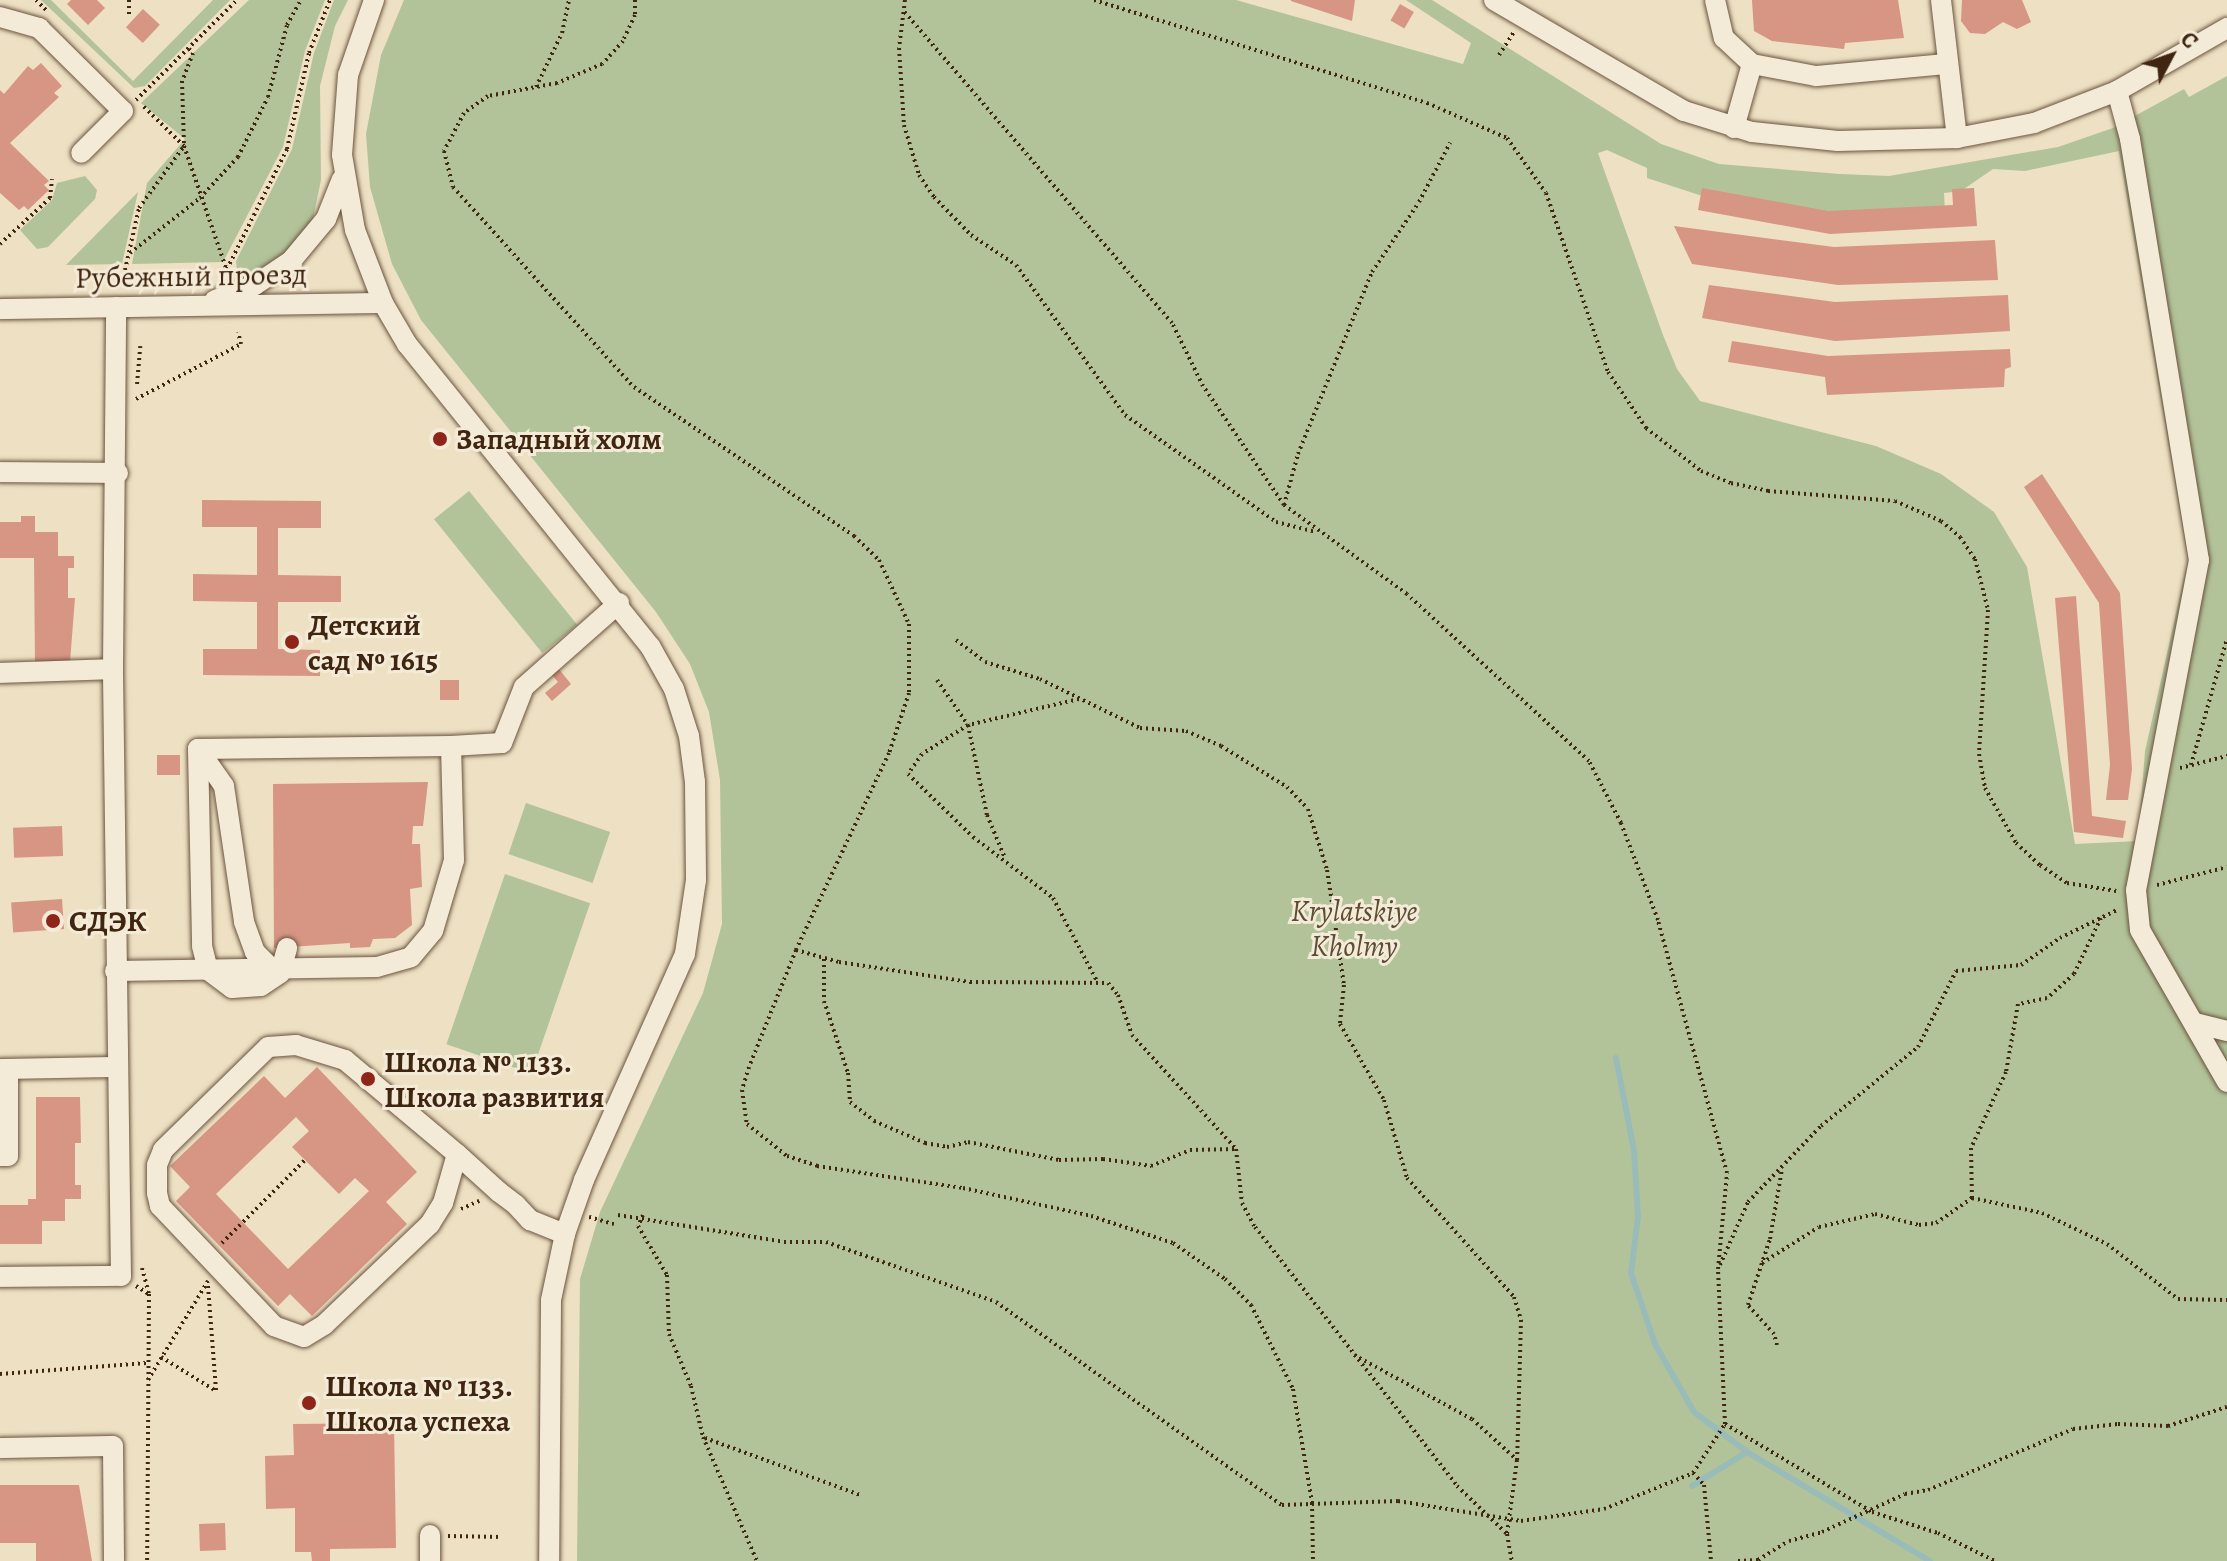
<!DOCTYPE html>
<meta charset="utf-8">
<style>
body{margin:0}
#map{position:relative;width:2227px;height:1561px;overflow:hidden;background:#ede0c3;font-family:Alegreya,serif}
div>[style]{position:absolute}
.green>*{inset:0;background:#b2c399;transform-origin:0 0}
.stream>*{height:6px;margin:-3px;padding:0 3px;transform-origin:3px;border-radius:3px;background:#9abcb9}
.building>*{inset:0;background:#d79584;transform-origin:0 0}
.path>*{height:4px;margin-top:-2px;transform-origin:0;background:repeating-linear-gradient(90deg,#402611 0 2px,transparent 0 6px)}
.roads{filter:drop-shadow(0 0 2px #6b543e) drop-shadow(0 0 2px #6b543e)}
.minor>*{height:20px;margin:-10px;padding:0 10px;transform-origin:10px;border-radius:10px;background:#f3ebd8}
.dots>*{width:22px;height:22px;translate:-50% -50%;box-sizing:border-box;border:4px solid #f3ebd8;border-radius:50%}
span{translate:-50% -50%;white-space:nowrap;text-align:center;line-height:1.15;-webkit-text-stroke:6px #f3ebd8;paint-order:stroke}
.street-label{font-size:30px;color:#402611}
.poi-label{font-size:30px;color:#402611;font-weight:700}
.left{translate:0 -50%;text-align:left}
.park-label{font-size:30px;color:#5c4d33;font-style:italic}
.north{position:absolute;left:2131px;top:16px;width:80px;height:80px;-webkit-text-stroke:6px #f3ebd8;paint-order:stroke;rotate:49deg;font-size:22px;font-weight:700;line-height:32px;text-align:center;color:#402611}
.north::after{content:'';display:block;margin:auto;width:28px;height:36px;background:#402611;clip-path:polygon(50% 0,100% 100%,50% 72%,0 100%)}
</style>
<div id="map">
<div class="green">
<div style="clip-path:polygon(41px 0,51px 0,133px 81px,213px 0,230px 0,145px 86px,134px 88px)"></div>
<div style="clip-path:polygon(249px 0,325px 0,305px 51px,283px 147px,223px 262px,132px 264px,147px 183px,185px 139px,141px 103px)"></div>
<div style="clip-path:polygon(334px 0,348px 0,335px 26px,320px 86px,321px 180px,312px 223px,304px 239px,249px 281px,238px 281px,236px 261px,292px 149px,314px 53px)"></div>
<div style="clip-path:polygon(evenodd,404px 0,1236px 0,1463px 64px,1471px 43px,1406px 0,1432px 0,1661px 144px,1719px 164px,1840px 174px,1889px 176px,2058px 147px,2113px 128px,2184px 89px,2189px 97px,2227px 76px,2227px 1561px,577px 1561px,580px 1279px,600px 1212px,703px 993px,722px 924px,720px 780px,709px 712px,690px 664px,656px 612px,421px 320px,392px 264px,370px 187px,366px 134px,381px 55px,404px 0,1607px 150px,1647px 168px,1647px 178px,1727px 204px,1820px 216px,1945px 214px,1944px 193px,1961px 191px,1993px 169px,2025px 171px,2119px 151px,2188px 560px,2145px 751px,2138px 841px,2075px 844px,2027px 567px,1994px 512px,1941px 474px,1876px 446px,1700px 401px,1677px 369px,1663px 335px,1598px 153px,1607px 150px)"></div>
<div style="clip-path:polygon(85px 176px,97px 190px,95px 199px,48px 247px,37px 249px,20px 230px,52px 200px,57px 183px)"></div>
<div style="clip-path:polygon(138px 192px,122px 264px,66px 265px)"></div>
<div style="left:469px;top:491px;width:172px;height:45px;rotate:51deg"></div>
<div style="left:526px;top:803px;width:89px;height:54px;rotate:19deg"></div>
<div style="left:505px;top:874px;width:90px;height:180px;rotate:19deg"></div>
</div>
<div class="stream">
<div style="left:1616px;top:1058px;width:95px;rotate:79deg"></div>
<div style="left:1634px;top:1151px;width:65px;rotate:86.5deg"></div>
<div style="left:1638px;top:1216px;width:57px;rotate:97deg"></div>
<div style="left:1631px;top:1273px;width:75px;rotate:71.3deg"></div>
<div style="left:1655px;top:1344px;width:78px;rotate:60.2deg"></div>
<div style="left:1694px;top:1412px;width:66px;rotate:37deg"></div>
<div style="left:1692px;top:1486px;width:65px;rotate:-31.7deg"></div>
<div style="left:1747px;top:1452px;width:213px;rotate:30.8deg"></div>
</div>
<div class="building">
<div style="clip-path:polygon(71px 0,97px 0,105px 8px,88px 25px,67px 4px)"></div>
<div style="clip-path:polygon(1355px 0,1352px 21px,1291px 1px,1291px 0)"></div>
<div style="clip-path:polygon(1752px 0,1898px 0,1904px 38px,1845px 43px,1844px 49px,1772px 41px,1754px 31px)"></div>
<div style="clip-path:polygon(1962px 0,2022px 0,2031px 22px,2017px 29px,2003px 22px,1985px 34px,1970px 33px,1961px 21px)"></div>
<div style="left:1400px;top:4px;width:16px;height:19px;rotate:30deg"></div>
<div style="left:143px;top:9px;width:23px;height:25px;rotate:43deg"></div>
<div style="clip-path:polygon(41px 63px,62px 86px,54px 93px,59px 97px,10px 143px,49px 181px,44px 185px,49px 190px,28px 210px,24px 206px,19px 210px,0 193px,0 90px,4px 94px,28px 66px,33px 70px)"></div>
<div style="clip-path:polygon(1702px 188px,1828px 211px,1953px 205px,1952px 189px,1974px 188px,1977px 226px,1830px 234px,1698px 210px)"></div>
<div style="clip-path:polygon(1674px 226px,1834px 247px,1995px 240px,1998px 280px,1838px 285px,1692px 264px)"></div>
<div style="clip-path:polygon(1709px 285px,1835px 302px,2008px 295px,2010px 331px,1835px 341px,1702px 318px)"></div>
<div style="clip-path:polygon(1732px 341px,1828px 356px,2010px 349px,2011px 367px,2005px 369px,2004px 387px,1827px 395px,1825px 377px,1728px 362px)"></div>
<div style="clip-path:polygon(2042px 474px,2120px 593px,2132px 769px,2128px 800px,2106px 800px,2110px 765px,2099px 603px,2024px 487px)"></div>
<div style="clip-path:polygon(202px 500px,321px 501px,321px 528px,278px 528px,278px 575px,341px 576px,341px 602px,278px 602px,278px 649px,320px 650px,320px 676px,203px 675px,203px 649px,257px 649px,257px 602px,193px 601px,193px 574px,257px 575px,257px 527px,202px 527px)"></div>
<div style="clip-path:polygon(21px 516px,35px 516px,35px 532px,58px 532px,58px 556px,74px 556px,74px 568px,68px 568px,68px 598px,75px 598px,70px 662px,35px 663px,34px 558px,0 558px,0 522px,21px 522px)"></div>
<div style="clip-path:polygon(2076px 596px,2092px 816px,2126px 821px,2123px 838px,2074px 832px,2055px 598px)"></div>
<div style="clip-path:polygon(558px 668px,571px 684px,552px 701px,545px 693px,558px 682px,551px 674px)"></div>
<div style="left:440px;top:680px;width:19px;height:20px"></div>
<div style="left:157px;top:755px;width:23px;height:20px"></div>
<div style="clip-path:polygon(428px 782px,423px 826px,413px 826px,412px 844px,420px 844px,422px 887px,410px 889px,412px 925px,395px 938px,373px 939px,370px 947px,350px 948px,350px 943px,274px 948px,273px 784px)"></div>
<div style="left:62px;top:826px;width:30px;height:49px;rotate:88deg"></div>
<div style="left:62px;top:899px;width:30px;height:51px;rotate:86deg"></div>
<div style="clip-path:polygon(evenodd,317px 1067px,417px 1172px,386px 1202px,407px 1224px,312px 1316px,290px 1294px,278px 1306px,176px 1201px,190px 1187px,170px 1166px,264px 1076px,285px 1098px,317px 1067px,296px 1117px,309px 1131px,292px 1147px,339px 1194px,355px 1178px,369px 1191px,288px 1269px,216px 1194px,296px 1117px)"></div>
<div style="clip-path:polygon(36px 1097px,80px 1097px,81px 1143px,75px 1143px,75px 1185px,81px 1185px,81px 1199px,65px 1199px,65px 1221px,42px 1221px,42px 1244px,0 1244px,0 1205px,28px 1205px,28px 1199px,36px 1199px)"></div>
<div style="clip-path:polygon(394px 1423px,396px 1548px,330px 1549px,330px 1561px,312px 1561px,311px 1552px,295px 1552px,295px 1508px,266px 1509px,265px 1456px,294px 1455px,293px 1424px)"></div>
<div style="clip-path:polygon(0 1485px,79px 1485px,92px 1561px,36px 1561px,36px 1543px,0 1543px)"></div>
<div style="left:225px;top:1523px;width:27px;height:26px;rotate:88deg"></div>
</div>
<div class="path">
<div style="left:36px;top:0;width:14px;rotate:45deg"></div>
<div style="left:129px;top:0;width:17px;rotate:90deg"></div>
<div style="left:635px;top:0;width:15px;rotate:90deg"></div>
<div style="left:635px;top:15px;width:29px;rotate:115deg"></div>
<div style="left:623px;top:41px;width:31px;rotate:132deg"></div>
<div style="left:602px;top:64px;width:49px;rotate:157.1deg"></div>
<div style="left:557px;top:83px;width:70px;rotate:169.3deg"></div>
<div style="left:488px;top:96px;width:29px;rotate:145deg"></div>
<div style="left:464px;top:113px;width:43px;rotate:117.8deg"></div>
<div style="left:444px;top:151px;width:37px;rotate:76deg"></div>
<div style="left:453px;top:187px;width:270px;rotate:47.9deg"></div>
<div style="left:634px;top:387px;width:266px;rotate:34.1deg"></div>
<div style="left:854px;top:536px;width:35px;rotate:44deg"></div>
<div style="left:879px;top:560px;width:71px;rotate:64.9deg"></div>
<div style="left:909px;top:624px;width:69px;rotate:90deg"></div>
<div style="left:909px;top:693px;width:63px;rotate:108.4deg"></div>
<div style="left:889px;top:753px;width:218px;rotate:115.3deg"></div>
<div style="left:796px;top:950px;width:126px;rotate:111.9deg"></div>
<div style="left:749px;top:1067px;width:24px;rotate:107deg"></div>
<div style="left:742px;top:1090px;width:34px;rotate:82deg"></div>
<div style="left:747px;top:1124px;width:51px;rotate:38.7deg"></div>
<div style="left:787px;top:1156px;width:32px;rotate:18deg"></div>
<div style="left:817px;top:1166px;width:148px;rotate:8.6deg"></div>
<div style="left:963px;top:1188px;width:131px;rotate:12.3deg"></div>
<div style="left:1091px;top:1216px;width:86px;rotate:18.2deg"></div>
<div style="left:1173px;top:1243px;width:63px;rotate:34.7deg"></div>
<div style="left:1225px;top:1279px;width:37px;rotate:45deg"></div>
<div style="left:1251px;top:1305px;width:94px;rotate:63.4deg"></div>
<div style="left:1293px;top:1389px;width:116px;rotate:80.5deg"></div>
<div style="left:1312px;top:1503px;width:58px;rotate:89deg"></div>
<div style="left:905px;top:0;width:48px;rotate:97.1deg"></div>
<div style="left:899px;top:48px;width:77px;rotate:86.3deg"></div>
<div style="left:904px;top:125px;width:52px;rotate:73.3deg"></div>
<div style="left:919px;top:175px;width:27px;rotate:56deg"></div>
<div style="left:934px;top:197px;width:53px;rotate:45.8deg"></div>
<div style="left:971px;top:235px;width:54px;rotate:33.7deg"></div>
<div style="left:1016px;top:265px;width:185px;rotate:54deg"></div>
<div style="left:1125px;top:415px;width:185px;rotate:35.3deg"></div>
<div style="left:1276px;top:522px;width:41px;rotate:14deg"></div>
<div style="left:1094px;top:0;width:349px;rotate:17.2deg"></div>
<div style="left:1427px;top:103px;width:87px;rotate:23.6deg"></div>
<div style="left:1507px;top:138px;width:67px;rotate:54.7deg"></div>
<div style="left:1546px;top:193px;width:189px;rotate:70.9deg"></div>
<div style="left:1608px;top:372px;width:68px;rotate:55.8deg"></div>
<div style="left:1646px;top:428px;width:70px;rotate:38deg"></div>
<div style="left:1701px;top:471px;width:32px;rotate:22deg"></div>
<div style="left:1731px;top:483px;width:38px;rotate:12deg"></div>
<div style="left:1768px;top:491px;width:127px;rotate:4.5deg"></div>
<div style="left:1895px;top:501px;width:50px;rotate:23.5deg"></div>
<div style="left:1941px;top:521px;width:25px;rotate:40deg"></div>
<div style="left:1960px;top:537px;width:27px;rotate:56deg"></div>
<div style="left:1975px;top:559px;width:53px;rotate:75.7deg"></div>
<div style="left:1988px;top:610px;width:144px;rotate:93.6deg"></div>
<div style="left:1979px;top:754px;width:35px;rotate:80deg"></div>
<div style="left:1985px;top:788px;width:63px;rotate:60.6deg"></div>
<div style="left:2016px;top:843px;width:33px;rotate:43deg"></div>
<div style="left:2040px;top:865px;width:32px;rotate:34deg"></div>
<div style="left:2067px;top:883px;width:50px;rotate:9.3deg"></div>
<div style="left:189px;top:49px;width:6px;rotate:45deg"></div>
<div style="left:193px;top:53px;width:30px;rotate:111deg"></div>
<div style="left:182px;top:81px;width:65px;rotate:88.2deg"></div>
<div style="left:184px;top:146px;width:129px;rotate:71deg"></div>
<div style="left:1499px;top:55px;width:27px;rotate:-57deg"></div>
<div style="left:536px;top:87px;width:60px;rotate:-64.3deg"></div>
<div style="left:562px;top:33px;width:34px;rotate:-78deg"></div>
<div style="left:136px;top:100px;width:142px;rotate:-44.7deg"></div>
<div style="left:0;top:244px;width:68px;rotate:-42.6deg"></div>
<div style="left:50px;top:198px;width:19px;rotate:-84deg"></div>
<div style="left:130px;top:253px;width:89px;rotate:-38.2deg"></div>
<div style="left:200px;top:198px;width:56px;rotate:-47.2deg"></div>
<div style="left:238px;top:157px;width:67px;rotate:-63.4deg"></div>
<div style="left:268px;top:97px;width:74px;rotate:-75.2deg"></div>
<div style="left:287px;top:25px;width:29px;rotate:-61deg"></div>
<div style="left:227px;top:269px;width:134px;rotate:-63.4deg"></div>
<div style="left:287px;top:149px;width:98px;rotate:-77.1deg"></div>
<div style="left:309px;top:53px;width:57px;rotate:-68.4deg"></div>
<div style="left:125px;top:270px;width:64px;rotate:-77.3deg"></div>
<div style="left:139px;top:208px;width:77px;rotate:-54deg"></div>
<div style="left:184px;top:146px;width:57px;rotate:-135.7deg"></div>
<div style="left:137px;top:384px;width:38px;rotate:-85deg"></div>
<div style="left:136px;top:399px;width:119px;rotate:-27.6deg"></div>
<div style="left:241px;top:344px;width:12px;rotate:-104deg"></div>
<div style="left:1284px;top:505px;width:53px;rotate:-74.6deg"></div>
<div style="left:1298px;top:454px;width:196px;rotate:-67.9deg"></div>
<div style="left:1372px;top:272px;width:84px;rotate:-56.1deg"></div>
<div style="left:1419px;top:202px;width:67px;rotate:-62.3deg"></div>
<div style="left:956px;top:640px;width:36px;rotate:37deg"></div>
<div style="left:985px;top:662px;width:58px;rotate:17.2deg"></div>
<div style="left:1040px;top:679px;width:111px;rotate:26.1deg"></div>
<div style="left:1140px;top:728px;width:46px;rotate:3.7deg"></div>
<div style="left:1186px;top:731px;width:38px;rotate:23deg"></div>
<div style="left:1221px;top:746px;width:78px;rotate:31.8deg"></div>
<div style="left:1287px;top:787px;width:30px;rotate:46deg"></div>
<div style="left:1308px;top:809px;width:64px;rotate:72.7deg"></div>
<div style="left:1327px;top:870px;width:47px;rotate:81.3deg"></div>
<div style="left:1334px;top:916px;width:70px;rotate:81.8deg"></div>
<div style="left:1344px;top:985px;width:39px;rotate:96deg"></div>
<div style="left:1340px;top:1024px;width:88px;rotate:59.9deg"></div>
<div style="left:1384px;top:1100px;width:81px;rotate:73.6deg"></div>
<div style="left:1407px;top:1178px;width:160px;rotate:48deg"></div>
<div style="left:1514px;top:1297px;width:24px;rotate:73deg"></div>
<div style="left:1521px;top:1320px;width:140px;rotate:91.6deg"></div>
<div style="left:1517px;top:1460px;width:75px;rotate:97.7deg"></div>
<div style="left:937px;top:680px;width:55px;rotate:55.4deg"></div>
<div style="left:968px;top:725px;width:92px;rotate:78.1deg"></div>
<div style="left:987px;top:815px;width:47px;rotate:67.3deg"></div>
<div style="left:1079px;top:699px;width:114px;rotate:166.8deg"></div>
<div style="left:968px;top:725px;width:54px;rotate:147.8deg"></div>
<div style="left:922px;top:754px;width:24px;rotate:125deg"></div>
<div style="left:908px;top:774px;width:91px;rotate:44.1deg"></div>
<div style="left:973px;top:837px;width:101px;rotate:37.3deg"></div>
<div style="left:1053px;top:898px;width:96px;rotate:62.1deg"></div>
<div style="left:2191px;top:765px;width:131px;rotate:-74.1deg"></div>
<div style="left:2180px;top:768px;width:49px;rotate:-14.3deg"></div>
<div style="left:2157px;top:885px;width:72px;rotate:-14.4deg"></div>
<div style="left:2101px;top:918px;width:62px;rotate:115.7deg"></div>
<div style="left:2074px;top:974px;width:36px;rotate:138deg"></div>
<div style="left:2047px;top:998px;width:30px;rotate:168deg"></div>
<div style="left:2018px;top:1004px;width:69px;rotate:100deg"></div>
<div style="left:2006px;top:1072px;width:84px;rotate:114.7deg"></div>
<div style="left:1971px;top:1148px;width:50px;rotate:88.9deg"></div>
<div style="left:1972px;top:1198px;width:72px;rotate:12.1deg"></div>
<div style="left:2042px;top:1213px;width:72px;rotate:25.5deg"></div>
<div style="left:2107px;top:1244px;width:90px;rotate:37.8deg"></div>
<div style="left:2178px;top:1299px;width:49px;rotate:1.2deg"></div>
<div style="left:796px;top:950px;width:45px;rotate:15.6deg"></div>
<div style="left:839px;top:962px;width:133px;rotate:8.7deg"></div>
<div style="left:970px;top:982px;width:138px;rotate:0.4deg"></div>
<div style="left:1108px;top:983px;width:16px;rotate:50deg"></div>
<div style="left:1118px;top:995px;width:42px;rotate:70.7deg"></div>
<div style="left:1132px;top:1035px;width:154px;rotate:47.6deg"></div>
<div style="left:1236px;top:1149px;width:54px;rotate:83.7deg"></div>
<div style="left:1242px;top:1203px;width:27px;rotate:62deg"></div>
<div style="left:1255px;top:1227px;width:328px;rotate:52deg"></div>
<div style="left:1457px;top:1486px;width:69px;rotate:43.8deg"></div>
<div style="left:1507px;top:1534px;width:27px;rotate:80deg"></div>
<div style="left:824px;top:959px;width:42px;rotate:90deg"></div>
<div style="left:824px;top:1001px;width:76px;rotate:71.6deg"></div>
<div style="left:848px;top:1073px;width:29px;rotate:86deg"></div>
<div style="left:850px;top:1102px;width:31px;rotate:38deg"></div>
<div style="left:874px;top:1121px;width:56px;rotate:23.3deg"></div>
<div style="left:925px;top:1143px;width:22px;rotate:10deg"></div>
<div style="left:947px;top:1147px;width:22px;rotate:-13deg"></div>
<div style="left:968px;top:1142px;width:93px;rotate:11.2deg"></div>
<div style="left:1059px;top:1160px;width:44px;rotate:-1.3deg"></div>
<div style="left:1103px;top:1159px;width:49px;rotate:8.3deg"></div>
<div style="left:1151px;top:1166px;width:42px;rotate:-22.3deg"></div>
<div style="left:1190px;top:1150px;width:46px;rotate:-1.2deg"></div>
<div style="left:461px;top:1209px;width:20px;rotate:-24deg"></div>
<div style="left:618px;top:1215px;width:168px;rotate:9.2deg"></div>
<div style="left:784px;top:1242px;width:42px"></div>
<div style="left:826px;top:1242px;width:180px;rotate:19.4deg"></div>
<div style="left:996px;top:1302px;width:351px;rotate:35.4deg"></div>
<div style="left:1282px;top:1505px;width:116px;rotate:-2deg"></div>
<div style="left:1398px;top:1501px;width:125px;rotate:9.2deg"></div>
<div style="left:1521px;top:1521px;width:84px;rotate:-8.2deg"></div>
<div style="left:1604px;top:1509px;width:96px;rotate:-22deg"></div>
<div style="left:1693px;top:1473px;width:59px;rotate:-56.9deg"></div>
<div style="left:1725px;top:1424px;width:155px;rotate:-92.6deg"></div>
<div style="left:1718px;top:1269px;width:96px;rotate:-84.6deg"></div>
<div style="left:1727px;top:1173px;width:262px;rotate:-105.3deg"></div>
<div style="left:1658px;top:920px;width:104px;rotate:-110.9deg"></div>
<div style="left:1621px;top:823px;width:70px;rotate:-117.3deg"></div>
<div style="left:1589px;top:761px;width:247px;rotate:-137.5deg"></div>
<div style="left:1407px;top:594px;width:152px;rotate:-144.1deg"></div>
<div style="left:1284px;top:505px;width:144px;rotate:-124.2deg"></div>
<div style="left:1203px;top:386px;width:70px;rotate:-116.2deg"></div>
<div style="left:1172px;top:323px;width:411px;rotate:-130.7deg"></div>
<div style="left:643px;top:1215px;width:12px;rotate:114deg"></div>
<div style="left:638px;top:1226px;width:57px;rotate:59.4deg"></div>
<div style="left:667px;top:1275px;width:59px;rotate:88.1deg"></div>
<div style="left:669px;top:1334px;width:56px;rotate:67.1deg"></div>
<div style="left:691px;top:1386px;width:52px;rotate:76.8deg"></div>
<div style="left:703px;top:1437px;width:135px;rotate:66.5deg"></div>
<div style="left:589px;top:1217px;width:26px;rotate:16deg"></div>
<div style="left:222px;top:1243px;width:117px;rotate:-45deg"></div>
<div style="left:1762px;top:1263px;width:67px;rotate:-32.3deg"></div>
<div style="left:1819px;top:1227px;width:57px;rotate:-13.1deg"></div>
<div style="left:1875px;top:1214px;width:45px;rotate:14deg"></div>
<div style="left:1919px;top:1225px;width:17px;rotate:-7deg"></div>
<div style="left:1936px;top:1223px;width:44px;rotate:-34.8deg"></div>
<div style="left:1720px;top:1265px;width:69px;rotate:-66deg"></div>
<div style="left:1748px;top:1202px;width:105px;rotate:-46.2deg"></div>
<div style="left:1821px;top:1126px;width:125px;rotate:-39.2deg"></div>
<div style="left:1918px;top:1047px;width:85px;rotate:-63.4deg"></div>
<div style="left:1956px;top:971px;width:65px;rotate:-5.3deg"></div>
<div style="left:2021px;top:965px;width:47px;rotate:-34.7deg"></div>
<div style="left:2060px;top:938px;width:66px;rotate:-26.2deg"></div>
<div style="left:142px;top:1268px;width:27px;rotate:75deg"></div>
<div style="left:136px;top:1286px;width:15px;rotate:32deg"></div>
<div style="left:149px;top:1294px;width:267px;rotate:90.4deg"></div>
<div style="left:208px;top:1286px;width:105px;rotate:85.6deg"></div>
<div style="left:1777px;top:1345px;width:11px;rotate:-105deg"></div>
<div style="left:1774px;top:1334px;width:39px;rotate:-132deg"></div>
<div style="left:1748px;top:1305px;width:70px;rotate:-71.6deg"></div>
<div style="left:1770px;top:1239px;width:71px;rotate:-80.3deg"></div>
<div style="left:1354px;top:1355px;width:134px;rotate:28.5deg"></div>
<div style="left:1472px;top:1419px;width:61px;rotate:42.3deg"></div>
<div style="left:161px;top:1357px;width:65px;rotate:31.7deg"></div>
<div style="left:0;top:1374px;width:147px;rotate:-4.3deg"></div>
<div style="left:148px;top:1380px;width:116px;rotate:-58.8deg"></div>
<div style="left:1725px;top:1424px;width:171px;rotate:30.9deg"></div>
<div style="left:1872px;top:1512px;width:69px;rotate:17.7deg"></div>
<div style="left:1938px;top:1533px;width:64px;rotate:26.2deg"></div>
<div style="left:705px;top:1438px;width:165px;rotate:20.2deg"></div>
<div style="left:1693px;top:1473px;width:16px;rotate:47deg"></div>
<div style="left:1704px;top:1485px;width:76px;rotate:84.7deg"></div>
<div style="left:448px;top:1536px;width:54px;rotate:1.1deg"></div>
<div style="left:1738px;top:1561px;width:20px;rotate:-3deg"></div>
<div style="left:1758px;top:1560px;width:36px;rotate:-32deg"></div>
<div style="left:1789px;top:1541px;width:34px;rotate:-15deg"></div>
<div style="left:1822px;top:1532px;width:91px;rotate:-24.6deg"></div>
<div style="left:1905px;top:1494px;width:23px;rotate:-10deg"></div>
<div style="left:1928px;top:1490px;width:157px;rotate:-22.8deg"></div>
<div style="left:2073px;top:1429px;width:45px;rotate:-6.3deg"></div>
<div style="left:2118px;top:1424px;width:50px;rotate:2.3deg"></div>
<div style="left:2168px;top:1426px;width:62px;rotate:-17.9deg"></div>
</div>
<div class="roads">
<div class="minor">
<div style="left:374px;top:0;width:79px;rotate:109.1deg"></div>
<div style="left:348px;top:75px;width:80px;rotate:94.3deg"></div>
<div style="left:342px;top:155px;width:76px;rotate:80.2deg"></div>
<div style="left:355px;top:230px;width:78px;rotate:69deg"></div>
<div style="left:383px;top:303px;width:48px;rotate:59.7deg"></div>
<div style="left:407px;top:344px;width:388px;rotate:51.2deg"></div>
<div style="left:650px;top:646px;width:49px;rotate:60.8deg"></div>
<div style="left:674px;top:689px;width:49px;rotate:72.3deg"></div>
<div style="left:689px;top:736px;width:46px;rotate:82.6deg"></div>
<div style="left:695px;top:782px;width:98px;rotate:89.4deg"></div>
<div style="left:696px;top:880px;width:75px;rotate:98.5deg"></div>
<div style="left:685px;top:954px;width:248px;rotate:114.1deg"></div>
<div style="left:584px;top:1180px;width:57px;rotate:109.4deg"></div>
<div style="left:565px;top:1234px;width:67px;rotate:102deg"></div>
<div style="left:551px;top:1300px;width:261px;rotate:90.4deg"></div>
<div style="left:1494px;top:0;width:220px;rotate:30.3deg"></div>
<div style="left:1684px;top:111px;width:71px;rotate:17.2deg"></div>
<div style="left:1752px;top:132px;width:86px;rotate:6deg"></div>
<div style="left:1838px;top:141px;width:119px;rotate:-1.4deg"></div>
<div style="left:1957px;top:138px;width:78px;rotate:-11deg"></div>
<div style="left:2034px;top:123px;width:89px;rotate:-21.1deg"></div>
<div style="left:2117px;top:91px;width:127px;rotate:-29.8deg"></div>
<div style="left:1715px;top:0;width:39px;rotate:77deg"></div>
<div style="left:1724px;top:38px;width:38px;rotate:43deg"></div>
<div style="left:1941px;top:0;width:139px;rotate:83.4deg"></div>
<div style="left:0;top:17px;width:41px;rotate:15.8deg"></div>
<div style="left:39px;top:28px;width:118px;rotate:44.7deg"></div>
<div style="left:123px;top:111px;width:59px;rotate:135deg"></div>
<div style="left:2117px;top:91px;width:50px;rotate:74.8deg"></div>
<div style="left:2130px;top:139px;width:427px;rotate:80.7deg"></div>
<div style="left:2199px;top:560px;width:336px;rotate:100.8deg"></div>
<div style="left:2136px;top:890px;width:40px;rotate:84.3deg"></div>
<div style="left:2140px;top:930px;width:175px;rotate:60.2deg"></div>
<div style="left:1734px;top:128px;width:66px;rotate:-74.3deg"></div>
<div style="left:1752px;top:64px;width:65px;rotate:10.6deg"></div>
<div style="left:1816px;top:76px;width:131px;rotate:-5.3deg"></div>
<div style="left:215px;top:300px;width:43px;rotate:-20.6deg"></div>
<div style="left:255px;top:285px;width:43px;rotate:-33.7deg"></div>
<div style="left:291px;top:261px;width:55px;rotate:-50.2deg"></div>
<div style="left:326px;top:219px;width:43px;rotate:-68.2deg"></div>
<div style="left:0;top:309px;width:383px;rotate:-0.9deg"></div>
<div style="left:0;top:472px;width:118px;rotate:0.5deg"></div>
<div style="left:0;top:673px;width:113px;rotate:-2deg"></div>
<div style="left:198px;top:749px;width:197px;rotate:88.8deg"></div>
<div style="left:202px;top:946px;width:25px;rotate:76deg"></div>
<div style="left:208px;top:970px;width:30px;rotate:37deg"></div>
<div style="left:232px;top:988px;width:29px;rotate:-4deg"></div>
<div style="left:261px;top:986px;width:23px;rotate:-34deg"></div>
<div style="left:280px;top:973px;width:26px;rotate:-74deg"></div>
<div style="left:198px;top:749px;width:253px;rotate:-0.7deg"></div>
<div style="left:198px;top:749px;width:45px;rotate:54.9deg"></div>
<div style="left:224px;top:786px;width:137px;rotate:81.6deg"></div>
<div style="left:244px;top:922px;width:32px;rotate:70deg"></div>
<div style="left:255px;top:952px;width:24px;rotate:45deg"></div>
<div style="left:115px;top:971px;width:262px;rotate:-0.9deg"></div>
<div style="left:377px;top:967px;width:35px;rotate:-16deg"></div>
<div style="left:411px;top:957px;width:34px;rotate:-50deg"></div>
<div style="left:433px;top:931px;width:74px;rotate:-73.5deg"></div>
<div style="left:454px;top:860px;width:114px;rotate:-91.5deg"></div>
<div style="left:451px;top:746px;width:51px;rotate:-3.4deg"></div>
<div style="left:502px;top:743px;width:60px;rotate:-68.6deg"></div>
<div style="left:524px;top:687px;width:127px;rotate:-41.5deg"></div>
<div style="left:2195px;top:1023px;width:33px;rotate:14deg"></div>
<div style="left:0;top:1069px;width:116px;rotate:-1deg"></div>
<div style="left:457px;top:1154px;width:51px;rotate:105.9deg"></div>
<div style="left:443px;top:1203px;width:25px;rotate:122deg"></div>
<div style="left:430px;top:1224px;width:146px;rotate:136.4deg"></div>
<div style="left:324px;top:1325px;width:23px;rotate:149deg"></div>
<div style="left:304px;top:1337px;width:32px;rotate:-160deg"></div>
<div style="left:274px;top:1326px;width:166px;rotate:-133.5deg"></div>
<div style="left:160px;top:1206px;width:13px;rotate:-103deg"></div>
<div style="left:157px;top:1193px;width:28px;rotate:-90deg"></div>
<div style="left:157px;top:1165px;width:16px;rotate:-68deg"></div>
<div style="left:163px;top:1150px;width:147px;rotate:-44.4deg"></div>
<div style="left:268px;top:1047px;width:28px;rotate:-4deg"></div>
<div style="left:296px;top:1045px;width:51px;rotate:17deg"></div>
<div style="left:345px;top:1060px;width:146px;rotate:40deg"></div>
<div style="left:457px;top:1154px;width:57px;rotate:42.1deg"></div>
<div style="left:499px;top:1192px;width:21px;rotate:37deg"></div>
<div style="left:516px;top:1205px;width:21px;rotate:47deg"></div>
<div style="left:530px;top:1220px;width:38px;rotate:22deg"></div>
<div style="left:0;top:1156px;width:8px"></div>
<div style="left:8px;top:1156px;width:87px;rotate:-90deg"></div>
<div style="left:0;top:1277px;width:121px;rotate:-0.5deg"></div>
<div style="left:121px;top:1276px;width:607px;rotate:-90.76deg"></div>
<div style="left:113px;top:669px;width:362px;rotate:-89.5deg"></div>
<div style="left:0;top:1448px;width:113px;rotate:-1deg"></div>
<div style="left:113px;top:1446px;width:115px;rotate:89.5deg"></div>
<div style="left:430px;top:1535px;width:26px;rotate:90deg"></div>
</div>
</div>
<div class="dots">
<div style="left:440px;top:439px;background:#8f2418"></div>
<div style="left:292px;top:642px;background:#8f2418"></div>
<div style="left:53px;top:921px;background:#8f2418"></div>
<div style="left:368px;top:1079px;background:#8f2418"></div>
<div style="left:309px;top:1403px;background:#8f2418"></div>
</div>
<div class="street-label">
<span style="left:191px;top:276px;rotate:-1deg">Рубежный проезд</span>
</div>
<div class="poi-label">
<span class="left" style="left:456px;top:439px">Западный холм</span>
<span class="left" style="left:308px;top:642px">Детский<br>сад № 1615</span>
<span class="left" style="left:69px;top:921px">СДЭК</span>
<span class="left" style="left:384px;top:1079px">Школа № 1133.<br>Школа развития</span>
<span class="left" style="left:325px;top:1403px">Школа № 1133.<br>Школа успеха</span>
</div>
<div class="park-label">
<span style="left:1354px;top:928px">Krylatskiye<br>Kholmy</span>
</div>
<div class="north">С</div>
</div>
